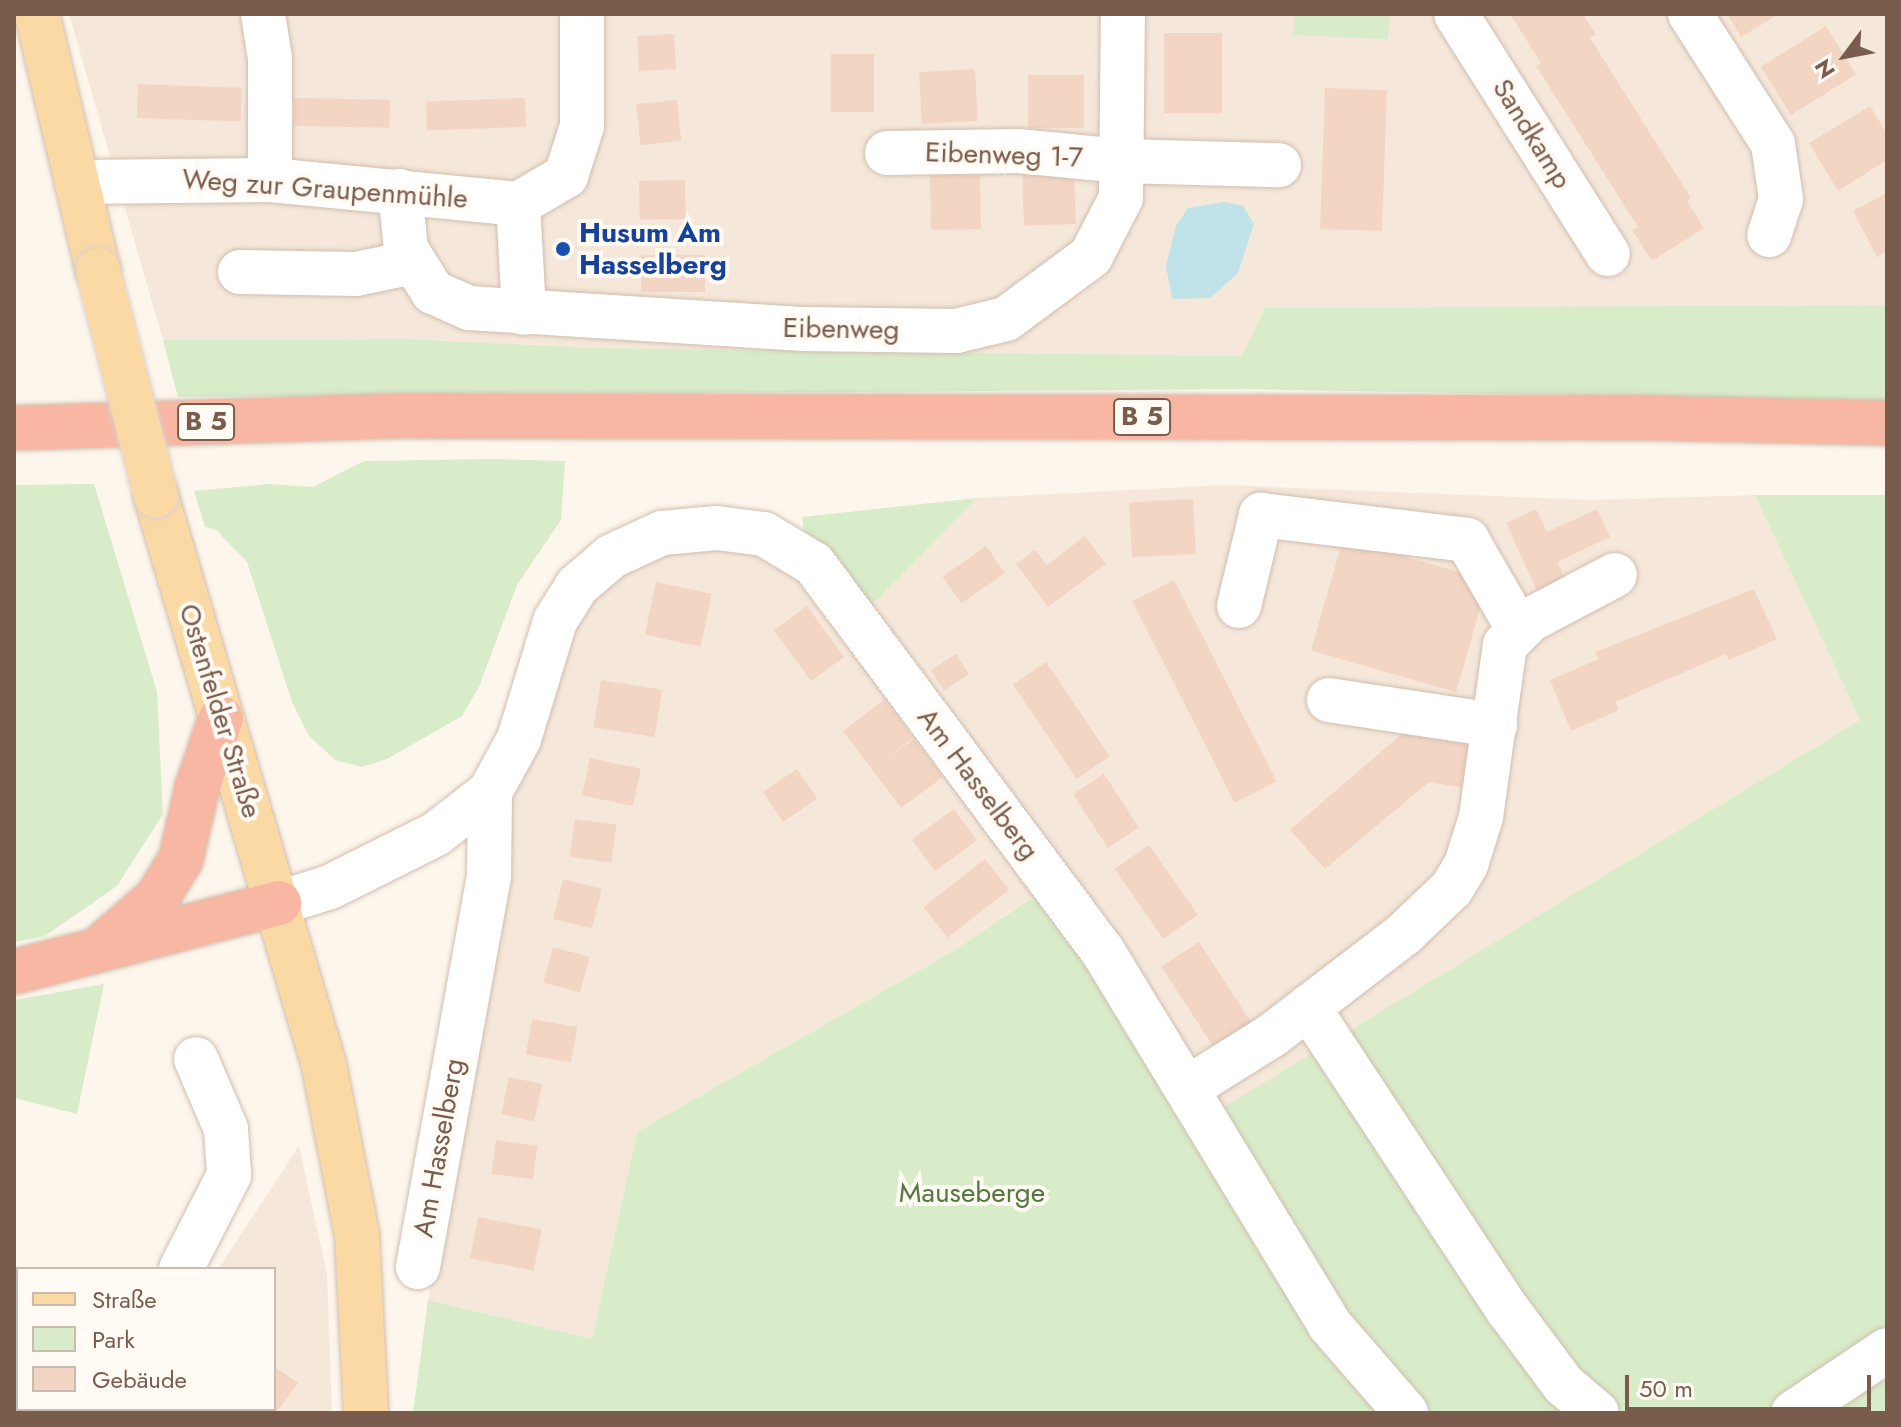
<!DOCTYPE html>
<meta charset="utf-8">
<style>
body{margin:0}
#map{position:relative;width:1901px;height:1427px;overflow:hidden;background:#fdf6ec;font-family:Jost,sans-serif}
div>[style]{position:absolute}
.residential>*{inset:0;background:#f5e8da}
.green>*{inset:0;background:#d8ecc9}
.water>*{inset:0;background:#bfe3e8}
.building>*{inset:0;background:#f3d5c3;transform-origin:0 0}
.roads{filter:drop-shadow(0 0 2px #d1beb0) drop-shadow(0 0 2px #d1beb0)}
.minor>*{height:44px;margin:-22px;padding:0 22px;transform-origin:22px;border-radius:22px;background:#fff}
.major>*{height:44px;margin:-22px;padding:0 22px;transform-origin:22px;border-radius:22px;background:#fbd9a5}
.highway>*{height:44px;margin:-22px;padding:0 22px;transform-origin:22px;border-radius:22px;background:#f7b7a3}
.bridges{filter:drop-shadow(0 0 2px #dad1cd) drop-shadow(0 0 2px #dad1cd)}
.major-bridge>*{height:44px;margin:-22px;padding:0 22px;transform-origin:22px;border-radius:22px;background:#fbd9a5}
.dots>*{width:22px;height:22px;translate:-50% -50%;box-sizing:border-box;border:4px solid #fffaf3;border-radius:50%}
span{translate:-50% -50%;white-space:nowrap;text-align:center;line-height:1.15;-webkit-text-stroke:8px #fffaf3;paint-order:stroke}
.shield-label span{padding:2px 6px;background:#fffaf3;border:2px solid;border-radius:6px;-webkit-text-stroke-width:0}
.shield-label{font-size:26px;color:#7a5c4d;font-weight:700}
.street-label{font-size:28px;color:#7a5c4d}
.transit-label{font-size:28px;color:#164399;font-weight:700}
.left{translate:0 -50%;text-align:left}
.park-label{font-size:28px;color:#537a41}
.frame{position:absolute;inset:0;border:16px solid #7a5c4d;pointer-events:none}
.legend{position:absolute;left:16px;top:1267px;width:260px;height:144px;box-sizing:border-box;background:#fffaf3;border:2px solid #cabbb1;margin:0;padding:10px 14px;list-style:none;font-size:24px;color:#7a5c4d}
.legend li{display:flex;align-items:center;gap:16px;height:40px}
.legend b{width:40px;border:2px solid #cabbb1}
.north{position:absolute;left:1805px;top:16px;width:80px;height:80px;-webkit-text-stroke:6px #fffaf3;paint-order:stroke;rotate:238deg;font-size:22px;font-weight:700;line-height:32px;text-align:center;color:#7a5c4d}
.north::after{content:'';display:block;margin:auto;width:28px;height:36px;background:#7a5c4d;clip-path:polygon(50% 0,100% 100%,50% 72%,0 100%)}
.scale{position:absolute;left:1625px;top:1375px;width:246px;height:36px;box-sizing:border-box;border:4px solid #7a5c4d;border-top:0;padding-left:10px;font-size:24px;line-height:28px;white-space:nowrap;color:#7a5c4d;-webkit-text-stroke:6px #fffaf3;paint-order:stroke}
</style>
<div id="map">
<div class="residential">
<div style="clip-path:polygon(69px 14px,1887px 14px,1887px 305px,1265px 308px,1243px 356px,594px 348px,408px 339px,163px 340px)"></div>
<div style="clip-path:polygon(1224px 485px,1591px 500px,1755px 495px,1860px 720px,1194px 1126px,1035px 895px,952px 952px,637px 1132px,592px 1339px,428px 1300px,514px 788px,569px 628px,607px 581px,640px 560px,686px 549px,739px 547px,791px 573px,842px 636px,977px 498px)"></div>
<div style="clip-path:polygon(299px 1146px,327px 1274px,332px 1413px,132px 1413px,274px 1409px,274px 1269px,218px 1269px)"></div>
</div>
<div class="green">
<div style="clip-path:polygon(1293px 14px,1390px 14px,1388px 39px,1293px 35px)"></div>
<div style="clip-path:polygon(1887px 305px,1887px 401px,1246px 389px,178px 397px,163px 340px,408px 339px,594px 348px,1242px 356px,1265px 308px)"></div>
<div style="clip-path:polygon(494px 459px,565px 461px,561px 520px,517px 585px,479px 687px,462px 716px,387px 759px,362px 767px,335px 760px,309px 736px,292px 702px,247px 562px,216px 530px,205px 527px,194px 491px,269px 484px,313px 487px,364px 461px)"></div>
<div style="clip-path:polygon(94px 484px,157px 692px,163px 814px,117px 886px,45px 936px,14px 942px,14px 485px)"></div>
<div style="clip-path:polygon(1755px 495px,1887px 495px,1887px 1413px,1419px 1413px,1334px 1315px,1211px 1115px,1860px 720px)"></div>
<div style="clip-path:polygon(977px 498px,867px 610px,805px 544px,802px 517px)"></div>
<div style="clip-path:polygon(1036px 895px,1399px 1413px,413px 1413px,428px 1300px,592px 1339px,637px 1132px,952px 952px)"></div>
<div style="clip-path:polygon(104px 984px,77px 1114px,14px 1098px,14px 1000px)"></div>
</div>
<div class="water">
<div style="clip-path:polygon(1225px 202px,1243px 206px,1254px 224px,1238px 273px,1210px 298px,1172px 299px,1166px 266px,1176px 226px,1188px 208px)"></div>
</div>
<div class="building">
<div style="clip-path:polygon(1510px 14px,1583px 14px,1596px 35px,1590px 38px,1691px 198px,1687px 201px,1704px 228px,1652px 261px,1632px 230px,1638px 227px,1536px 66px,1541px 63px)"></div>
<div style="clip-path:polygon(1727px 14px,1779px 14px,1741px 37px)"></div>
<div style="left:1826px;top:26px;width:57px;height:77px;rotate:58deg"></div>
<div style="left:1222px;top:33px;width:80px;height:58px;rotate:90deg"></div>
<div style="left:674px;top:34px;width:35px;height:37px;rotate:87deg"></div>
<div style="left:831px;top:54px;width:43px;height:58px"></div>
<div style="left:975px;top:69px;width:52px;height:56px;rotate:87deg"></div>
<div style="left:1028px;top:75px;width:56px;height:53px"></div>
<div style="left:138px;top:84px;width:104px;height:34px;rotate:2deg"></div>
<div style="left:1325px;top:88px;width:62px;height:141px;rotate:2deg"></div>
<div style="left:294px;top:98px;width:96px;height:28px;rotate:1deg"></div>
<div style="left:525px;top:98px;width:29px;height:99px;rotate:88deg"></div>
<div style="left:677px;top:100px;width:41px;height:41px;rotate:84deg"></div>
<div style="clip-path:polygon(1870px 106px,1887px 134px,1887px 160px,1838px 191px,1809px 143px)"></div>
<div style="left:1074px;top:168px;width:56px;height:52px;rotate:88deg"></div>
<div style="left:980px;top:175px;width:54px;height:50px;rotate:89deg"></div>
<div style="left:685px;top:180px;width:39px;height:46px;rotate:89deg"></div>
<div style="clip-path:polygon(1887px 193px,1887px 251px,1877px 257px,1853px 211px)"></div>
<div style="left:641px;top:255px;width:64px;height:37px"></div>
<div style="left:1193px;top:499px;width:55px;height:64px;rotate:87deg"></div>
<div style="clip-path:polygon(1536px 509px,1547px 532px,1597px 509px,1610px 537px,1557px 562px,1565px 578px,1537px 591px,1506px 523px)"></div>
<div style="clip-path:polygon(1085px 536px,1106px 564px,1048px 607px,1016px 564px,1035px 550px,1047px 565px)"></div>
<div style="left:1343px;top:539px;width:151px;height:116px;rotate:16deg"></div>
<div style="left:986px;top:546px;width:33px;height:53px;rotate:55deg"></div>
<div style="left:1174px;top:580px;width:226px;height:47px;rotate:63deg"></div>
<div style="left:656px;top:582px;width:57px;height:54px;rotate:12deg"></div>
<div style="clip-path:polygon(1754px 589px,1777px 639px,1729px 660px,1726px 654px,1615px 702px,1619px 710px,1571px 731px,1550px 680px,1599px 659px,1595px 652px)"></div>
<div style="left:807px;top:606px;width:63px;height:41px;rotate:54deg"></div>
<div style="left:956px;top:654px;width:24px;height:30px;rotate:57deg"></div>
<div style="left:1046px;top:662px;width:114px;height:40px;rotate:56deg"></div>
<div style="left:601px;top:680px;width:62px;height:48px;rotate:9deg"></div>
<div style="clip-path:polygon(885px 699px,913px 738px,882px 762px,914px 739px,943px 777px,901px 808px,843px 731px)"></div>
<div style="clip-path:polygon(1411px 726px,1481px 740px,1470px 789px,1429px 782px,1325px 869px,1290px 830px)"></div>
<div style="left:590px;top:758px;width:52px;height:38px;rotate:12deg"></div>
<div style="left:797px;top:769px;width:36px;height:41px;rotate:56deg"></div>
<div style="left:1104px;top:774px;width:64px;height:37px;rotate:57deg"></div>
<div style="left:954px;top:809px;width:39px;height:52px;rotate:54deg"></div>
<div style="left:575px;top:819px;width:42px;height:38px;rotate:8deg"></div>
<div style="left:1149px;top:845px;width:85px;height:42px;rotate:55deg"></div>
<div style="left:985px;top:859px;width:39px;height:78px;rotate:52deg"></div>
<div style="left:563px;top:879px;width:40px;height:41px;rotate:14deg"></div>
<div style="left:1199px;top:942px;width:105px;height:45px;rotate:57deg"></div>
<div style="left:553px;top:947px;width:38px;height:37px;rotate:15deg"></div>
<div style="left:532px;top:1019px;width:46px;height:36px;rotate:10deg"></div>
<div style="left:509px;top:1077px;width:34px;height:38px;rotate:12deg"></div>
<div style="left:496px;top:1140px;width:42px;height:34px;rotate:8deg"></div>
<div style="left:478px;top:1217px;width:65px;height:42px;rotate:11deg"></div>
<div style="clip-path:polygon(274px 1366px,298px 1383px,276px 1413px,233px 1409px,274px 1409px)"></div>
</div>
<div class="roads">
<div class="minor">
<div style="left:263px;top:14px;width:45px;rotate:81deg"></div>
<div style="left:270px;top:58px;width:122px;rotate:90deg"></div>
<div style="left:1456px;top:14px;width:284px;rotate:57.7deg"></div>
<div style="left:1690px;top:14px;width:154px;rotate:57.4deg"></div>
<div style="left:1773px;top:144px;width:56px;rotate:81.7deg"></div>
<div style="left:1781px;top:199px;width:38px;rotate:108deg"></div>
<div style="left:887px;top:153px;width:131px;rotate:-0.9deg"></div>
<div style="left:1018px;top:151px;width:103px;rotate:5.5deg"></div>
<div style="left:1121px;top:161px;width:158px;rotate:1.5deg"></div>
<div style="left:77px;top:182px;width:193px;rotate:-0.6deg"></div>
<div style="left:270px;top:180px;width:249px;rotate:5.5deg"></div>
<div style="left:518px;top:204px;width:56px;rotate:-30.3deg"></div>
<div style="left:566px;top:176px;width:52px;rotate:-72.3deg"></div>
<div style="left:582px;top:126px;width:112px;rotate:-90deg"></div>
<div style="left:400px;top:191px;width:58px;rotate:84.1deg"></div>
<div style="left:406px;top:249px;width:51px;rotate:57.9deg"></div>
<div style="left:433px;top:292px;width:39px;rotate:24deg"></div>
<div style="left:469px;top:308px;width:336px;rotate:3.6deg"></div>
<div style="left:804px;top:329px;width:152px;rotate:0.8deg"></div>
<div style="left:956px;top:331px;width:51px;rotate:-13.5deg"></div>
<div style="left:1006px;top:319px;width:106px;rotate:-36.5deg"></div>
<div style="left:1091px;top:256px;width:65px;rotate:-62.7deg"></div>
<div style="left:1121px;top:198px;width:184px;rotate:-89.4deg"></div>
<div style="left:518px;top:204px;width:109px;rotate:86.8deg"></div>
<div style="left:240px;top:272px;width:116px;rotate:1deg"></div>
<div style="left:356px;top:274px;width:59px;rotate:-11.7deg"></div>
<div style="left:1239px;top:606px;width:94px;rotate:-76.4deg"></div>
<div style="left:1261px;top:515px;width:208px;rotate:6.9deg"></div>
<div style="left:1467px;top:540px;width:104px;rotate:60deg"></div>
<div style="left:1329px;top:700px;width:168px;rotate:8.6deg"></div>
<div style="left:279px;top:903px;width:53px;rotate:-17.4deg"></div>
<div style="left:330px;top:887px;width:119px;rotate:-26.6deg"></div>
<div style="left:436px;top:834px;width:68px;rotate:-37.9deg"></div>
<div style="left:490px;top:792px;width:60px;rotate:-61.3deg"></div>
<div style="left:519px;top:739px;width:123px;rotate:-73deg"></div>
<div style="left:555px;top:621px;width:41px;rotate:-57.8deg"></div>
<div style="left:577px;top:586px;width:46px;rotate:-40.6deg"></div>
<div style="left:612px;top:556px;width:55px;rotate:-24.7deg"></div>
<div style="left:662px;top:533px;width:55px;rotate:-5.2deg"></div>
<div style="left:717px;top:528px;width:47px;rotate:7.3deg"></div>
<div style="left:764px;top:534px;width:58px;rotate:31deg"></div>
<div style="left:814px;top:564px;width:482px;rotate:53.3deg"></div>
<div style="left:1102px;top:950px;width:437px;rotate:58.7deg"></div>
<div style="left:1329px;top:1324px;width:118px;rotate:49.1deg"></div>
<div style="left:1308px;top:1007px;width:363px;rotate:56.6deg"></div>
<div style="left:1508px;top:1310px;width:94px;rotate:53.3deg"></div>
<div style="left:1564px;top:1385px;width:43px;rotate:40.3deg"></div>
<div style="left:1188px;top:1088px;width:98px;rotate:-32.1deg"></div>
<div style="left:1271px;top:1036px;width:169px;rotate:-37.5deg"></div>
<div style="left:1405px;top:933px;width:65px;rotate:-43.8deg"></div>
<div style="left:1452px;top:888px;width:27px;rotate:-59deg"></div>
<div style="left:1466px;top:865px;width:50px;rotate:-72.6deg"></div>
<div style="left:1481px;top:817px;width:174px;rotate:-82.1deg"></div>
<div style="left:1505px;top:645px;width:35px;rotate:-45deg"></div>
<div style="left:1530px;top:620px;width:96px;rotate:-27.9deg"></div>
<div style="left:418px;top:1267px;width:398px;rotate:-79.7deg"></div>
<div style="left:489px;top:875px;width:83px;rotate:-89.3deg"></div>
<div style="left:181px;top:1269px;width:106px;rotate:-62.9deg"></div>
<div style="left:229px;top:1175px;width:46px;rotate:-93.7deg"></div>
<div style="left:226px;top:1129px;width:76px;rotate:-113.2deg"></div>
<div style="left:112px;top:1413px;width:4px;rotate:-76deg"></div>
<div style="left:1793px;top:1413px;width:113px;rotate:-33.8deg"></div>
</div>
<div class="major">
<div style="left:37px;top:14px;width:263px;rotate:76.6deg"></div>
<div style="left:156px;top:496px;width:593px;rotate:73.55deg"></div>
<div style="left:324px;top:1065px;width:173px;rotate:79deg"></div>
<div style="left:357px;top:1235px;width:178px;rotate:87.1deg"></div>
</div>
<div class="highway">
<div style="left:14px;top:428px;width:384px;rotate:-1.8deg"></div>
<div style="left:398px;top:416px;width:1253px;rotate:0.09deg"></div>
<div style="left:1651px;top:418px;width:236px;rotate:1.2deg"></div>
<div style="left:103px;top:945px;width:72px;rotate:-41deg"></div>
<div style="left:157px;top:898px;width:46px;rotate:-58.4deg"></div>
<div style="left:181px;top:859px;width:73px;rotate:-77.3deg"></div>
<div style="left:197px;top:788px;width:74px;rotate:-71.1deg"></div>
<div style="left:14px;top:972px;width:274px;rotate:-14.6deg"></div>
</div>
</div>
<div class="bridges">
<div class="major-bridge">
<div style="left:98px;top:270px;width:233px;rotate:75.6deg"></div>
</div>
</div>
<div class="dots">
<div style="left:563px;top:249px;background:#1a4fb4"></div>
</div>
<div class="shield-label">
<span style="left:1142px;top:417px">B 5</span>
<span style="left:206px;top:422px">B 5</span>
</div>
<div class="street-label">
<span style="left:1532px;top:134px;rotate:58deg">Sandkamp</span>
<span style="left:1004px;top:155px;rotate:2deg">Eibenweg 1-7</span>
<span style="left:325px;top:189px;rotate:4deg">Weg zur Graupenmühle</span>
<span style="left:841px;top:329px;rotate:1deg">Eibenweg</span>
<span style="left:220px;top:711px;rotate:73deg">Ostenfelder Straße</span>
<span style="left:978px;top:784px;rotate:53deg">Am Hasselberg</span>
<span style="left:439px;top:1148px;rotate:-80deg">Am Hasselberg</span>
</div>
<div class="transit-label">
<span class="left" style="left:579px;top:249px">Husum Am<br>Hasselberg</span>
</div>
<div class="park-label">
<span style="left:972px;top:1193px">Mauseberge</span>
</div>
<div class="frame"></div>
<ul class="legend">
<li><b style="height:10px;background:#fbd9a5"></b>Straße</li>
<li><b style="height:22px;background:#d8ecc9"></b>Park</li>
<li><b style="height:22px;background:#f3d5c3"></b>Gebäude</li>
</ul>
<div class="north">N</div>
<div class="scale">50 m</div>
</div>
